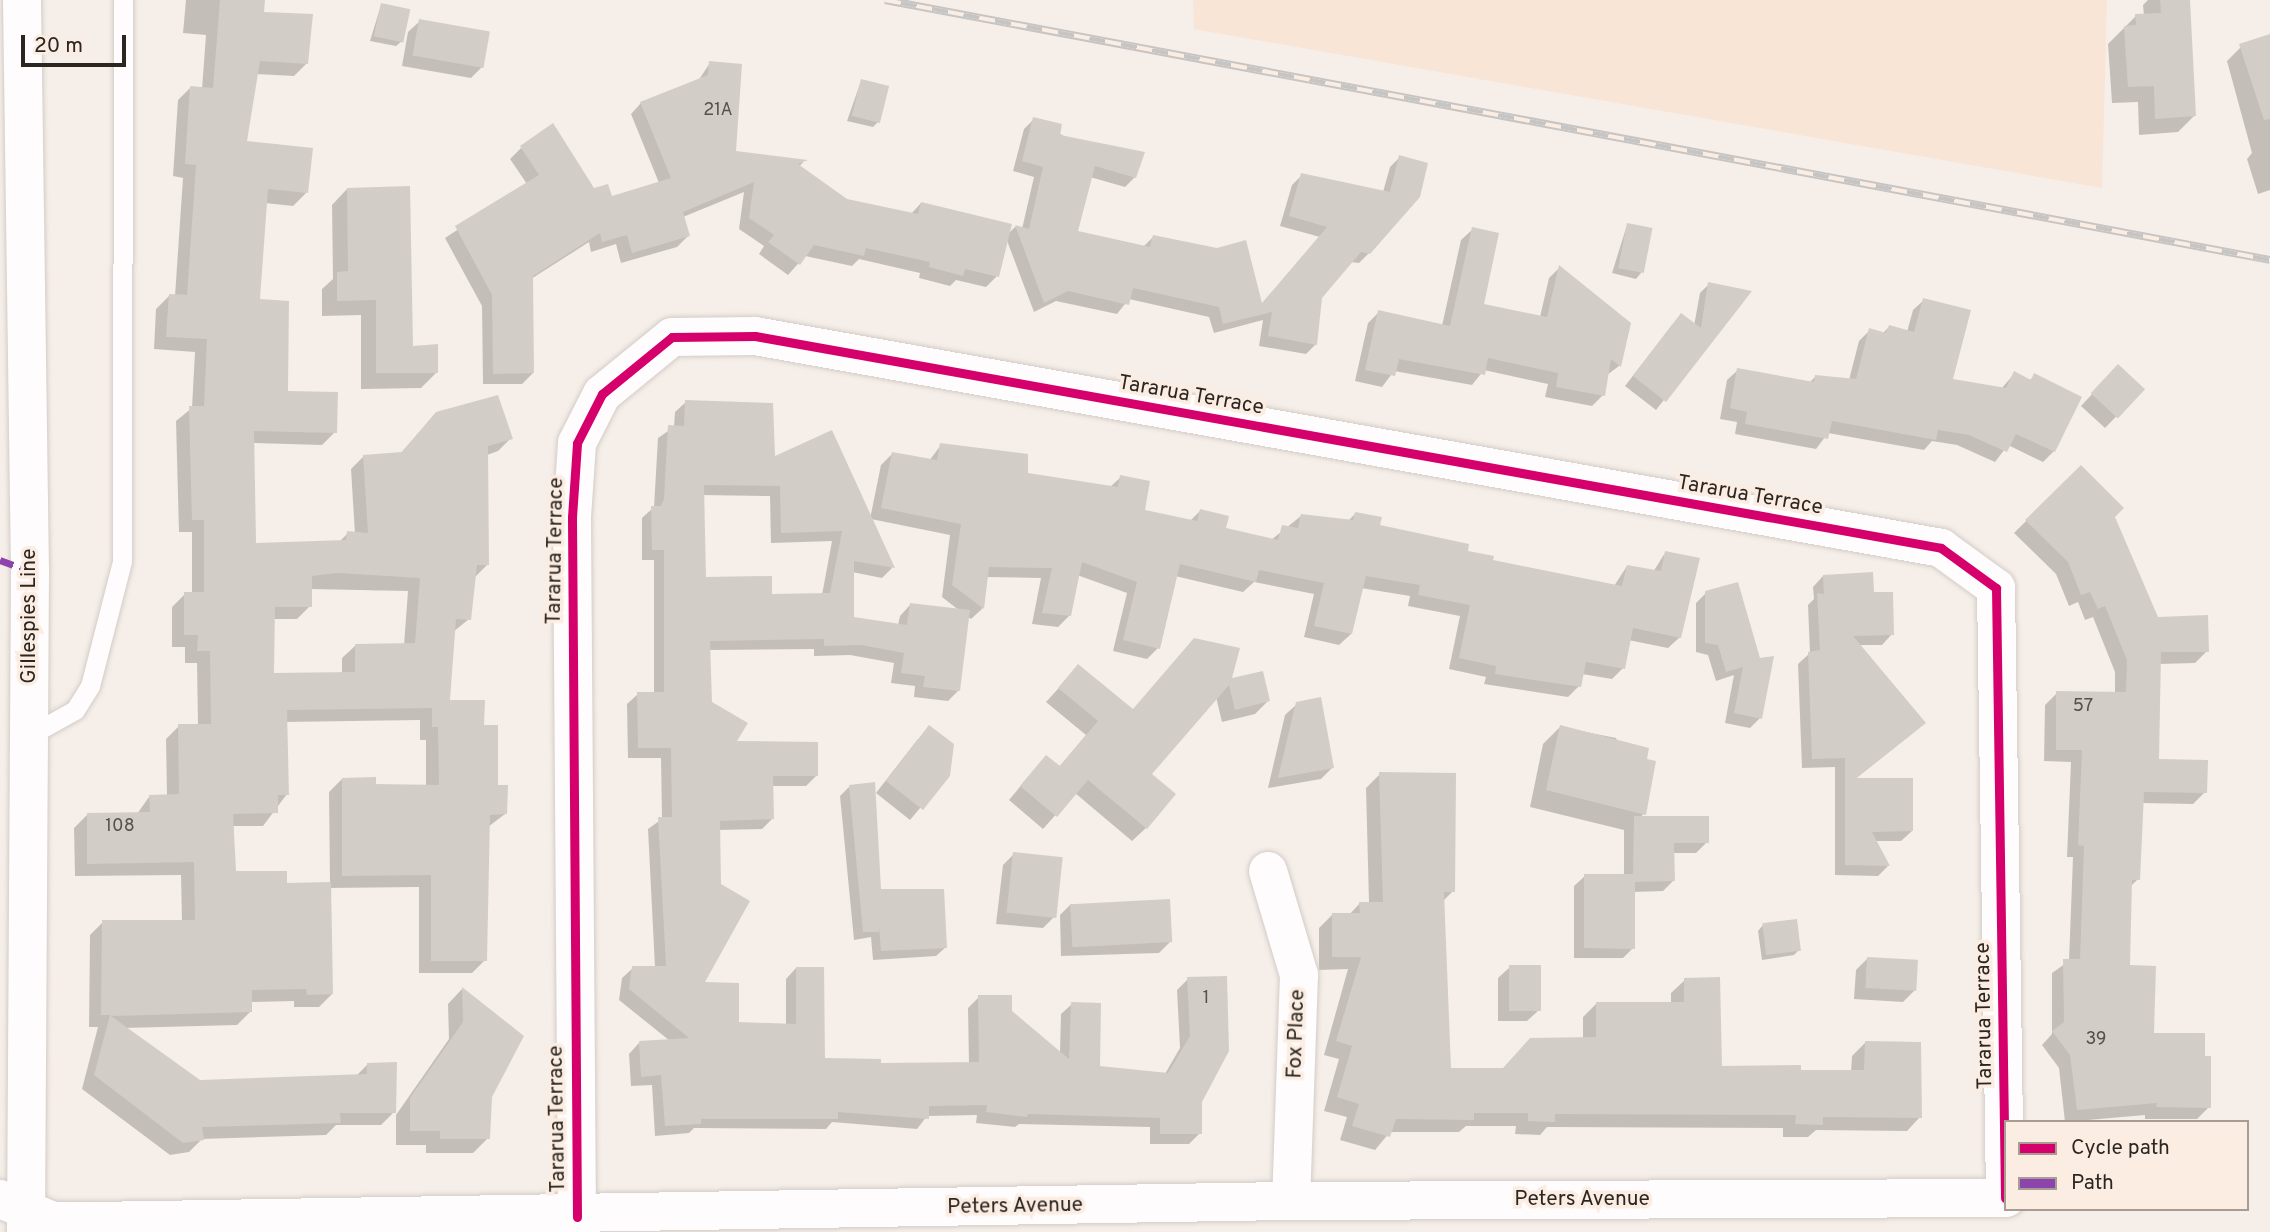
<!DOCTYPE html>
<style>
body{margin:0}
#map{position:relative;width:2270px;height:1232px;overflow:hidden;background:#f6eee8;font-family:Overpass,sans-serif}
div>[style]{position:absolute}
.green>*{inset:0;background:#f8e5d5}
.shadow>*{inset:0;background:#0003}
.building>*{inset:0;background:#d3cdc8;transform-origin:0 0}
.roads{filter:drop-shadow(0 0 2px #d2ccc7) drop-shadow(0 0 2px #d2ccc7)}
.service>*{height:19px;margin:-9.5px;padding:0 9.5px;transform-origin:9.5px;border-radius:9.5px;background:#fefcfc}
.minor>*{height:38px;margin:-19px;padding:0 19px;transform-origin:19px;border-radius:19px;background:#fefcfc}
.tertiary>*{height:38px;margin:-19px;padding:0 19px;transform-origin:19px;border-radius:19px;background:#fefcfc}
.rail>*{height:8px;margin-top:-4px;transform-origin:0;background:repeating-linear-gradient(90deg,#fcede2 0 16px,#c7c5c4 0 32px);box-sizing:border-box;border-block:2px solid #c7c5c4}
.quiet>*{height:7px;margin-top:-3.5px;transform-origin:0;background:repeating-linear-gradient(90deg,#8e44ad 0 14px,transparent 0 21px)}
.cycleway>*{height:9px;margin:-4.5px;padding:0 4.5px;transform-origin:4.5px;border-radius:4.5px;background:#d6006c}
span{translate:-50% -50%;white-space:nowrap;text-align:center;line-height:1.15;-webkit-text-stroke:7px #fcede2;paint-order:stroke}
.number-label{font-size:18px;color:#55504c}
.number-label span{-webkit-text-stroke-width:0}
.street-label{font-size:21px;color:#2b2622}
.legend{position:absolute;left:2004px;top:1120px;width:245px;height:91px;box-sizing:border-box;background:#fcede2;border:2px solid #a89d95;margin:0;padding:9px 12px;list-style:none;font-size:21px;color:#2b2622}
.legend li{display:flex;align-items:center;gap:14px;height:35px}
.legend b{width:35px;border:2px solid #a89d95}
.scale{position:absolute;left:21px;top:35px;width:105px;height:32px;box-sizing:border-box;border:4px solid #2b2622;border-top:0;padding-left:9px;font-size:21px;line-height:24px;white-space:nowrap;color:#2b2622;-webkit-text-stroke:5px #fcede2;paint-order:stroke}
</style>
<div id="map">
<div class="green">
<div style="clip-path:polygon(1193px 0,2107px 0,2102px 188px,1194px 29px)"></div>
</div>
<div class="shadow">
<div style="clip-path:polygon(evenodd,186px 0,263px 0,262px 13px,307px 63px,294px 76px,256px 74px,245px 143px,306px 193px,293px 206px,265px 203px,258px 301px,286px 393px,335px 432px,322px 445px,252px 443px,254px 545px,339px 542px,348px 533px,355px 534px,351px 469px,364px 456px,400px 454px,436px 413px,511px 438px,498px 451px,487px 455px,488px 564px,475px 577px,469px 619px,453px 632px,448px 702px,482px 727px,505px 814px,488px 827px,485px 960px,472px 973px,419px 973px,419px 887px,329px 888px,332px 994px,319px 1007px,294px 1007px,294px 1001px,250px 1002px,250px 1012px,237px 1025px,124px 1028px,199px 1081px,356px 1076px,367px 1065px,394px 1112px,381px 1125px,336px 1125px,326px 1135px,202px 1139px,189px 1152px,170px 1155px,82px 1089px,98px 1027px,89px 1027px,90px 935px,103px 922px,182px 922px,181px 875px,75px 876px,74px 828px,87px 815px,137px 814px,149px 797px,167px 796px,166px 739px,179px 726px,198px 726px,197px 663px,185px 663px,185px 647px,172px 647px,172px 607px,185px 594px,192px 594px,192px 532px,179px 532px,176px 421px,192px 408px,195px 352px,154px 349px,156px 309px,169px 296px,175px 296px,183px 178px,173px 176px,178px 100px,191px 87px,202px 89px,206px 35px,183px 33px,186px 0,310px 589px,408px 591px,404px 645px,355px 646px,342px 658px,342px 673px,272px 675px,273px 619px,297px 619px,310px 606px,310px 589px,186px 0,420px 720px,420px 740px,426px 740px,426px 786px,374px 786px,342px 779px,329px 792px,330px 884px,285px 885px,234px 873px,232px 826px,263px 826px,287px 794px,285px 722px,420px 720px)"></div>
<div style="clip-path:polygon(2148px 0,2188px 0,2195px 115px,2178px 132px,2139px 135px,2138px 102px,2112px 103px,2108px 44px,2136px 16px,2144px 16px,2143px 5px)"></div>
<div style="clip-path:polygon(381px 5px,402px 41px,396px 46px,370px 41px)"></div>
<div style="clip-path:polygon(420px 21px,482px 67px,471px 78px,402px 66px,408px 32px)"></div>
<div style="clip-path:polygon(2270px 36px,2270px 190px,2258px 194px,2247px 159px,2252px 153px,2227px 61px,2244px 44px)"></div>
<div style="clip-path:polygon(710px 63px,734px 153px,804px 161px,799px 167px,846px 200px,911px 214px,921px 203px,1007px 235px,1015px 227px,1022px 229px,1034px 177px,1013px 171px,1024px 129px,1034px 119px,1135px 177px,1125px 187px,1090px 177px,1076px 232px,1143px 247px,1153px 237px,1261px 305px,1320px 237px,1280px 226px,1292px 185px,1302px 175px,1383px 192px,1390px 167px,1400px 157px,1426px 164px,1369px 253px,1359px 263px,1350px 262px,1320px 297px,1316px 344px,1306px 354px,1259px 346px,1263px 320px,1214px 333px,1209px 317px,1129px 299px,1117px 314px,1056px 301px,1034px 312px,1006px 238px,997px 276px,986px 287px,956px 280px,950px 286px,919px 278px,920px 273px,859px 259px,852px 266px,805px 256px,788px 275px,759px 254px,764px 246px,739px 229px,744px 192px,683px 217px,688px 236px,677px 247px,621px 263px,616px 244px,591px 252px,589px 242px,531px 279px,533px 373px,522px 384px,483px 384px,482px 306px,445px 238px,527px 184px,510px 159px,521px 148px,610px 198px,659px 183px,631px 114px,641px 103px,698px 81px)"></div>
<div style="clip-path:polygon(861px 81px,878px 122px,873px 127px,847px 121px)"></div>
<div style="clip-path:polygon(347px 189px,411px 348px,437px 372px,421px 388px,361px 389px,361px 315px,322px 316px,322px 289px,333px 279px,332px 205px)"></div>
<div style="clip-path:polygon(1627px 225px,1641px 273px,1636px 279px,1612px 273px)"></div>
<div style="clip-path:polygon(1473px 229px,1481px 305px,1540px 317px,1549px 278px,1560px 267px,1629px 323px,1619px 366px,1607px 375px,1603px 395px,1592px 406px,1545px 397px,1548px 384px,1484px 370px,1472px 385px,1394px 371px,1382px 387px,1355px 381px,1368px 323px,1379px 312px,1442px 326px,1461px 240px)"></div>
<div style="clip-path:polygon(1709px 284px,1749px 292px,1656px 410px,1625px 386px,1672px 325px,1694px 326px,1700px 293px)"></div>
<div style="clip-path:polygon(1924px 300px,1951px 381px,2001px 389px,2014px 374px,2029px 381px,2034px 376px,2080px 398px,2054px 451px,2043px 462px,2008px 445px,1995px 462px,1957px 445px,1932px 441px,1924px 450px,1828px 433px,1816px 449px,1735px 434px,1737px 422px,1720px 419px,1727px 380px,1738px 370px,1809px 383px,1816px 376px,1849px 380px,1859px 341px,1870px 330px,1882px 334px,1889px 327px,1907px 332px,1913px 310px)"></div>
<div style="clip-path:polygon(2107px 378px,2143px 389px,2105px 428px,2081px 406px)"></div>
<div style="clip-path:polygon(evenodd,686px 402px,870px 519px,881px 465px,892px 454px,929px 461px,941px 445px,1026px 474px,1110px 487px,1121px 477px,1143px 512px,1190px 521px,1200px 511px,1224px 529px,1271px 540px,1301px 516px,1348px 521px,1355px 514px,1378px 527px,1491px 562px,1614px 586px,1627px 566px,1653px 572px,1665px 553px,1680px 637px,1668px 648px,1628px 640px,1623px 668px,1612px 679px,1582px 674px,1579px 686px,1568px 697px,1484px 684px,1486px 677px,1449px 669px,1460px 616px,1408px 606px,1410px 596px,1361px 588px,1351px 634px,1339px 645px,1304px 637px,1314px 594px,1254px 582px,1243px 592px,1175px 576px,1158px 648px,1147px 659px,1113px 651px,1127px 593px,1077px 575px,1069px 616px,1058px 627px,1032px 624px,1041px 578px,986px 577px,982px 609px,971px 619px,967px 616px,958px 691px,948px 701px,914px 697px,915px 686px,891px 683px,894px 663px,850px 655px,814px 656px,814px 649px,709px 650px,710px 703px,734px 743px,817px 775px,806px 786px,772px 786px,773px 818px,762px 829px,718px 830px,702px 984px,737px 1024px,786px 1025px,786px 979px,796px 968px,823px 1060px,879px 1065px,969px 1064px,968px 1008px,979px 997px,1011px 1012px,1060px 1053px,1061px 1014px,1072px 1004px,1098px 1067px,1165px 1074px,1180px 1048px,1177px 990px,1188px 979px,1200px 1133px,1189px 1144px,1150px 1144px,1150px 1127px,1019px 1124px,1015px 1127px,976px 1123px,977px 1115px,927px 1116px,917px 1129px,832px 1122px,826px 1129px,694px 1128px,689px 1133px,655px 1136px,652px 1085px,631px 1086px,629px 1054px,639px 1043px,670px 1041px,619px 1000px,622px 978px,633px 968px,655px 968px,648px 829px,662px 819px,661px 758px,628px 758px,627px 704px,638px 694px,654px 694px,654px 560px,642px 560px,642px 518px,654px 507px,658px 438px,674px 427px,675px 412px,686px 402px,702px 495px,770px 496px,771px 543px,832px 541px,822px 595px,771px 596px,704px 579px,702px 495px,686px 402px,871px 519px,950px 535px,942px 597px,960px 611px,910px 605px,900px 616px,898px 625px,853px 618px,852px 572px,882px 578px,892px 568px,871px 519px)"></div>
<div style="clip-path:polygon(2081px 467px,2112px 516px,2157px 619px,2207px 651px,2195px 663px,2159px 664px,2157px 760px,2205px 792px,2193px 804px,2142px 803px,2138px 879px,2130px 887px,2128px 967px,2153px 1035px,2209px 1107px,2197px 1119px,2145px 1119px,2145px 1115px,2065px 1122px,2059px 1068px,2042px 1045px,2052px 1034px,2052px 973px,2069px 961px,2073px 857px,2067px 857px,2071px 762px,2044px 761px,2045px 705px,2057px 693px,2115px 693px,2115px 672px,2093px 617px,2085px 620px,2078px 602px,2069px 606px,2056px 574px,2014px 533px)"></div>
<div style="clip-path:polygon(1823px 576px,1873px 594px,1892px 634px,1882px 645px,1858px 645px,1913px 733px,1854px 780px,1912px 831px,1901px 841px,1875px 841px,1888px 866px,1878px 876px,1835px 875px,1835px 767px,1802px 768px,1798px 664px,1810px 653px,1808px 605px,1814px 599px,1813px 587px)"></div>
<div style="clip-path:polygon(1736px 584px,1760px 718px,1750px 728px,1725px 723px,1734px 675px,1716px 681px,1708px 655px,1696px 652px,1696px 603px,1706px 593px)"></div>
<div style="clip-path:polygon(1078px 667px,1132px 711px,1230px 680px,1268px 701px,1255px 714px,1222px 722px,1216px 697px,1149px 774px,1146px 828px,1132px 841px,1075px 793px,1043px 829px,1009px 800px,1034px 770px,1059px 767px,1086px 735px,1046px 702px)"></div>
<div style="clip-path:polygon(1297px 704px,1332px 768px,1321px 779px,1268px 788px,1285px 715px)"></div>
<div style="clip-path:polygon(1560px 727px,1616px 738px,1644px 814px,1640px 817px,1707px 842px,1696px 853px,1673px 853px,1674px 880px,1663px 891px,1633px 892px,1633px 948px,1623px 958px,1574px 958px,1574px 886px,1585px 876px,1624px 876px,1624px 830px,1530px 807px,1543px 744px)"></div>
<div style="clip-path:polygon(918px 739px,948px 775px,910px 820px,876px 793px)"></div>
<div style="clip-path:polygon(1380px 774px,1453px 891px,1443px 901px,1449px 1070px,1502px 1070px,1583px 1039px,1583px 1017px,1596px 1004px,1671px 1003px,1671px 993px,1685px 980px,1720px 1068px,1851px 1072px,1852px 1056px,1865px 1043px,1920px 1117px,1907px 1131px,1816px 1130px,1808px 1137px,1783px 1137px,1783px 1128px,1547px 1127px,1540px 1135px,1515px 1134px,1516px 1126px,1466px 1126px,1459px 1132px,1390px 1132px,1375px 1150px,1340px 1140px,1347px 1117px,1324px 1111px,1339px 1059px,1324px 1055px,1348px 969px,1319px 970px,1319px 928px,1332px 915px,1349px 915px,1360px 903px,1369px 903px,1366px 788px)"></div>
<div style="clip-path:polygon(849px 787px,880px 891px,946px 947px,936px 956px,873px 960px,871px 937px,854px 940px,840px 796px)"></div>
<div style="clip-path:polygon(1014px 854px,1054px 917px,1043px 928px,996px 924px,1003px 865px)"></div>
<div style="clip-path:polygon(1071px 904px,1170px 942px,1159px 953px,1061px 956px,1060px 915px)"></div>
<div style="clip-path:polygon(1763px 925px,1799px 950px,1794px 955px,1762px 960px,1758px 931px)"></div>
<div style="clip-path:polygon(1867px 959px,1915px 990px,1903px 1002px,1854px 999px,1856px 970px)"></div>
<div style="clip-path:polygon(1510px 967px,1539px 1010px,1527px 1021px,1498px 1021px,1498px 978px)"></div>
<div style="clip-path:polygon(462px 989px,522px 1037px,490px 1097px,488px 1138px,473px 1153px,426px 1153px,426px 1145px,396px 1145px,396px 1115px,449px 1039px,448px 1004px)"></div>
</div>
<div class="building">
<div style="clip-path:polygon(evenodd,220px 0,265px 0,264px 12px,313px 14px,308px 64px,260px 61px,247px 141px,313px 148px,308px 193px,268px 189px,260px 299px,289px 301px,288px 391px,338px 392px,337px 433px,254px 431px,256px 543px,346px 540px,347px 531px,368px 533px,363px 455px,402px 452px,436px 412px,498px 395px,513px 439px,488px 446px,489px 565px,477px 565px,471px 620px,456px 619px,450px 700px,485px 700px,484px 725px,498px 725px,498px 785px,508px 785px,507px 814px,490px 815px,487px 961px,431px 961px,431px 875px,342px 876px,342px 778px,376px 777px,376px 784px,439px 785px,438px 727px,432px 727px,432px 708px,287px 710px,289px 795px,278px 795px,278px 813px,233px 814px,236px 871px,287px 871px,287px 883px,331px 882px,333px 994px,307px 995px,306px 989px,252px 990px,252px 1012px,111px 1016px,200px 1080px,367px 1074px,367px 1063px,397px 1062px,396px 1113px,340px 1113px,341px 1123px,202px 1127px,204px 1140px,183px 1143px,94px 1075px,110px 1015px,101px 1015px,102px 920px,195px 920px,194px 862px,87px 864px,87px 813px,150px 812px,149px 795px,179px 794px,178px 724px,211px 724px,210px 651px,197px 651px,198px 635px,184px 635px,184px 592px,204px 592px,204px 520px,192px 520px,189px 406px,204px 406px,207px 339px,166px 337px,169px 294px,187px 295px,196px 165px,185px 164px,190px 86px,213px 88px,220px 0,337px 573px,420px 578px,415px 643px,355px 644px,355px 672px,274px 673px,275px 607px,312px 607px,312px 576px,337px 573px)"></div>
<div style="clip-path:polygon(2160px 0,2190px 0,2196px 116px,2155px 119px,2154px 86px,2128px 87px,2124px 26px,2136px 25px,2135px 14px,2161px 13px)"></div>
<div style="left:381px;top:3px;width:30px;height:34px;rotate:12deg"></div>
<div style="left:419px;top:19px;width:72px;height:37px;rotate:10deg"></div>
<div style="clip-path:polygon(2270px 34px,2270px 119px,2264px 120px,2239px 44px)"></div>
<div style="clip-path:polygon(709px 61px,742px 64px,736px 151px,808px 160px,798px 164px,847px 199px,918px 214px,921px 202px,1012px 224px,999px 277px,965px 269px,963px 276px,929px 267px,930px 262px,866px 248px,864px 256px,814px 245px,800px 265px,768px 242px,774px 235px,749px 218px,754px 182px,683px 212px,690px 236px,632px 253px,627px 235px,602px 242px,600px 233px,533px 276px,534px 373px,493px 374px,492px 295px,455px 226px,539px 175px,520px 146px,553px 123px,594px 188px,608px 184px,612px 196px,671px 178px,640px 102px,708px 75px)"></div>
<div style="left:861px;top:79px;width:29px;height:38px;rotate:14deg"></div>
<div style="clip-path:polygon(1033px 117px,1062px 124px,1060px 135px,1145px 152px,1136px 178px,1095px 166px,1078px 231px,1150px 247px,1153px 235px,1217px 248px,1246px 240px,1262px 303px,1327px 227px,1289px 216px,1301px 173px,1390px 192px,1399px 155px,1428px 163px,1420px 197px,1370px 254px,1361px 252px,1322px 298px,1317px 345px,1268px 336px,1272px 312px,1223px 324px,1219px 307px,1133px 288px,1129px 305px,1068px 291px,1044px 303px,1015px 225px,1029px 229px,1043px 167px,1022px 161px)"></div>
<div style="clip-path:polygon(410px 186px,413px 346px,438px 344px,438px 373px,376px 373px,376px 300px,337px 301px,337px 272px,348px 271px,347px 188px)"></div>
<div style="left:1627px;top:223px;width:26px;height:46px;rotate:11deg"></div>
<div style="clip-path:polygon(1472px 227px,1499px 233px,1484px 304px,1547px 317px,1559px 265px,1631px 323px,1621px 367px,1611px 359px,1605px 396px,1556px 387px,1558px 373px,1488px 358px,1485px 375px,1399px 359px,1395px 376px,1365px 370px,1378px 310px,1450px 326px)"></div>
<div style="clip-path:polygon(1708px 282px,1752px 291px,1666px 402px,1633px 376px,1681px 313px,1701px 328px)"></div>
<div style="clip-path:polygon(1923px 298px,1971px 310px,1953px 379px,2006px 388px,2014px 371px,2031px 380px,2034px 373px,2082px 397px,2055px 452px,2016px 434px,2007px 452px,1969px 435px,1938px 430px,1936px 440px,1832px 421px,1828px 439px,1745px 424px,1747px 412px,1730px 408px,1737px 368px,1814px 382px,1815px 375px,1856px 379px,1869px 328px,1886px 333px,1889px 325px,1914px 332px)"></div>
<div style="left:2118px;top:364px;width:37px;height:40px;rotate:43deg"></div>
<div style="clip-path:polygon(evenodd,685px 400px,773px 403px,775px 456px,832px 430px,895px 568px,854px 561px,854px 617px,907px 625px,910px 603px,970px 610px,960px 691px,923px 687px,925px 676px,901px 673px,904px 653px,861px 645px,824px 646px,824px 639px,710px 641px,712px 702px,748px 723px,737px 741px,818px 742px,818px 776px,773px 776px,774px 819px,720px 821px,721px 884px,750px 901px,705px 982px,739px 983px,739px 1022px,796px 1024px,796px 967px,824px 967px,825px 1058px,881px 1059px,881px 1063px,979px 1062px,978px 995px,1012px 995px,1012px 1011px,1069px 1059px,1071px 1002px,1101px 1003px,1100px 1066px,1168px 1073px,1190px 1036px,1187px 977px,1227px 976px,1229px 1051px,1202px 1102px,1202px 1134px,1160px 1134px,1160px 1118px,1028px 1114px,1027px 1117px,986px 1112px,987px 1105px,929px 1106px,929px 1119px,838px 1112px,838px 1119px,701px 1119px,701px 1124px,665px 1126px,661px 1075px,641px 1077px,639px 1041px,689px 1038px,629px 989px,632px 966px,666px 966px,658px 817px,672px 817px,671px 748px,638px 748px,637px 692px,664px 692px,664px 550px,652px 550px,651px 506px,661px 506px,664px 499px,668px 425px,684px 426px,685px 400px,704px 485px,780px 486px,781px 533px,842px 531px,830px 593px,772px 594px,772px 576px,706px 577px,704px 485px)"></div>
<div style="clip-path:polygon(940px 443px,1028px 454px,1028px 473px,1118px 487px,1120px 475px,1150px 481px,1145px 510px,1197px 521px,1200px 509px,1229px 516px,1226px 528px,1278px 540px,1282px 525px,1298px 528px,1301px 514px,1353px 520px,1355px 512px,1382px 517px,1380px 525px,1469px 544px,1468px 551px,1494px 556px,1493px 560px,1622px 586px,1627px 565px,1661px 571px,1665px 551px,1700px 558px,1681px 638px,1633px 628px,1625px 669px,1586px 662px,1581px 687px,1495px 674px,1496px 666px,1459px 658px,1470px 605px,1418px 595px,1420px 585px,1366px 576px,1352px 634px,1314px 626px,1324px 583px,1259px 570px,1256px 582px,1180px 564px,1160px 649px,1123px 640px,1137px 582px,1082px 562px,1071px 616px,1042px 613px,1052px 568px,989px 567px,984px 609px,952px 585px,961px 524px,881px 508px,892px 452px,937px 460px)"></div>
<div style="clip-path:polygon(2081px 465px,2124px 508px,2115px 517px,2158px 617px,2208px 615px,2209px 652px,2161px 652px,2159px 759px,2208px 760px,2207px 793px,2144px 792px,2140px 880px,2132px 880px,2130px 965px,2156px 966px,2154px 1033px,2205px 1033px,2205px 1056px,2211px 1056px,2211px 1108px,2156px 1107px,2157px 1103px,2077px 1110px,2070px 1055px,2052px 1031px,2064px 1022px,2063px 959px,2080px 959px,2084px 846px,2078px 845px,2082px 750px,2056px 750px,2056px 691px,2126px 692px,2127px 660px,2105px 606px,2098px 609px,2090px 592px,2081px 595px,2068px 562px,2025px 520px)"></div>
<div style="clip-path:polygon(1873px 572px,1874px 592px,1893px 592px,1894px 635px,1853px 636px,1926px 723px,1856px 778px,1913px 778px,1913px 831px,1872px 832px,1890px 866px,1845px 865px,1845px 758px,1812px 759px,1808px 652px,1820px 650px,1817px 593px,1824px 594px,1823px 575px)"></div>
<div style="clip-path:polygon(1738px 582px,1760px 658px,1774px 656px,1762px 719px,1734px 713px,1743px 667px,1726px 672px,1718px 645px,1705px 643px,1705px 591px)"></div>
<div style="clip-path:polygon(1194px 638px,1240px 648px,1232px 678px,1263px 671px,1270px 701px,1235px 710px,1229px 685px,1152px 774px,1176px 794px,1147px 829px,1088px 780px,1057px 817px,1020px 786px,1046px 755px,1060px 766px,1098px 721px,1058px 688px,1078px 664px,1133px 709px)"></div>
<div style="clip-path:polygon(1321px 697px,1334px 768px,1278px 778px,1296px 702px)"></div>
<div style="clip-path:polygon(929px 725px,954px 744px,950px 776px,923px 810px,886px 781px)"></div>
<div style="clip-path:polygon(1560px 725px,1649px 748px,1647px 759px,1656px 761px,1646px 815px,1546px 790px)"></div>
<div style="clip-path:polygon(1379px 772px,1456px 773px,1455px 892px,1444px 892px,1451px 1068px,1503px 1068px,1530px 1038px,1596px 1037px,1596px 1002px,1684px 1002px,1684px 978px,1720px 977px,1722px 1066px,1801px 1065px,1801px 1070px,1864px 1070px,1865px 1041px,1921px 1042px,1922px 1118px,1823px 1117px,1823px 1125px,1795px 1124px,1796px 1115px,1555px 1114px,1555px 1122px,1528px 1121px,1528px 1113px,1474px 1113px,1474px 1120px,1396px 1119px,1390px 1137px,1352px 1126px,1359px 1104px,1337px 1097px,1352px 1046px,1336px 1041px,1361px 957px,1332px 957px,1332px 913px,1360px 913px,1359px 902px,1383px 902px)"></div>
<div style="clip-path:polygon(875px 782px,881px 889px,944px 889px,947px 948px,881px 951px,879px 926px,879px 932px,863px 932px,849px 785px)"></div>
<div style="clip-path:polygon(1634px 816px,1709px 816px,1709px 843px,1674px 843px,1675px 881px,1635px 882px,1635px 949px,1584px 948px,1584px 874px,1633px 874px)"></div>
<div style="left:1013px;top:852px;width:50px;height:61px;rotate:6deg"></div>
<div style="left:1170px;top:899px;width:43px;height:100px;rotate:87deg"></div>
<div style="left:1797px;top:919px;width:32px;height:35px;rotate:83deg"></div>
<div style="left:1867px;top:957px;width:51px;height:31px;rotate:3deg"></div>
<div style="left:1509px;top:965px;width:32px;height:46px"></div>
<div style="clip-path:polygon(462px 987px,524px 1036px,492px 1097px,490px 1139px,440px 1139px,440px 1131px,410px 1131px,410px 1098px,463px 1022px)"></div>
</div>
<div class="roads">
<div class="service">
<div style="left:30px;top:735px;width:51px;rotate:-29.1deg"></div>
<div style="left:75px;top:710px;width:28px;rotate:-58deg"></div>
<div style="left:90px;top:686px;width:129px;rotate:-75.6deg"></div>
<div style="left:122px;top:561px;width:561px;rotate:-89.9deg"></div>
</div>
<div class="minor">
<div style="left:1268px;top:871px;width:109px;rotate:73.4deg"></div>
<div style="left:1299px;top:975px;width:226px;rotate:92deg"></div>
<div style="left:0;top:1199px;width:57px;rotate:22.5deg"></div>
<div style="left:53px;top:1221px;width:40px"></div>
<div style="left:93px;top:1221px;width:1198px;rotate:-0.96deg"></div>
<div style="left:1291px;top:1201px;width:715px;rotate:-0.24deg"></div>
<div style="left:577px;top:1217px;width:700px;rotate:-90.41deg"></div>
<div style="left:572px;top:517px;width:74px;rotate:-86.1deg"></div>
<div style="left:577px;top:443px;width:55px;rotate:-63deg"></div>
<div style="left:602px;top:394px;width:90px;rotate:-39.2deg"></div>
<div style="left:672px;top:337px;width:83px;rotate:-0.7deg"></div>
<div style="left:755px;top:336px;width:1205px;rotate:10.13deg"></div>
<div style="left:1941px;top:548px;width:68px;rotate:36deg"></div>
<div style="left:1996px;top:588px;width:610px;rotate:89.15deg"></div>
</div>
<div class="tertiary">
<div style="left:22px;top:0;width:571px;rotate:89.2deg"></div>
<div style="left:30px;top:571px;width:661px;rotate:90.35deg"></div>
</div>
</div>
<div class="rail">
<div style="left:885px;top:0;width:1409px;rotate:10.63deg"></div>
</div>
<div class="quiet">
<div style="left:0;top:560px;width:32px;rotate:20deg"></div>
</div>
<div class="cycleway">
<div style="left:577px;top:1217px;width:700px;rotate:-90.41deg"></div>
<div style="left:572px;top:517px;width:74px;rotate:-86.1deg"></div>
<div style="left:577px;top:443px;width:55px;rotate:-63deg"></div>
<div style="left:602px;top:394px;width:90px;rotate:-39.2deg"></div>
<div style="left:672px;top:337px;width:83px;rotate:-0.7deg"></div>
<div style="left:755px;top:336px;width:1205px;rotate:10.13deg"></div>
<div style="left:1941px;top:548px;width:68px;rotate:36deg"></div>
<div style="left:1996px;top:588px;width:610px;rotate:89.15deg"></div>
</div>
<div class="number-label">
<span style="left:718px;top:111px">21A</span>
<span style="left:2083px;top:707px">57</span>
<span style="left:120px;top:827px">108</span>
<span style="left:1206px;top:999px">1</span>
<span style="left:2096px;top:1040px">39</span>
</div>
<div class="street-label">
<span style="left:1191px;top:396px;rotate:10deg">Tararua Terrace</span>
<span style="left:1750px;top:496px;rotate:10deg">Tararua Terrace</span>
<span style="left:556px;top:551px;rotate:-89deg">Tararua Terrace</span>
<span style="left:30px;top:616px;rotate:-90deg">Gillespies Line</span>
<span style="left:1985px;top:1016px;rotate:-91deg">Tararua Terrace</span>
<span style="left:1297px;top:1034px;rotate:-88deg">Fox Place</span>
<span style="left:558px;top:1119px;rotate:-91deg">Tararua Terrace</span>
<span style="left:1582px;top:1200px">Peters Avenue</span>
<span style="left:1015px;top:1207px;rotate:-1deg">Peters Avenue</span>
</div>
<ul class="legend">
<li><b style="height:9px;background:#d6006c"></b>Cycle path</li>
<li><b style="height:9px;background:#8e44ad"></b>Path</li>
</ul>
<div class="scale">20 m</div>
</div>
